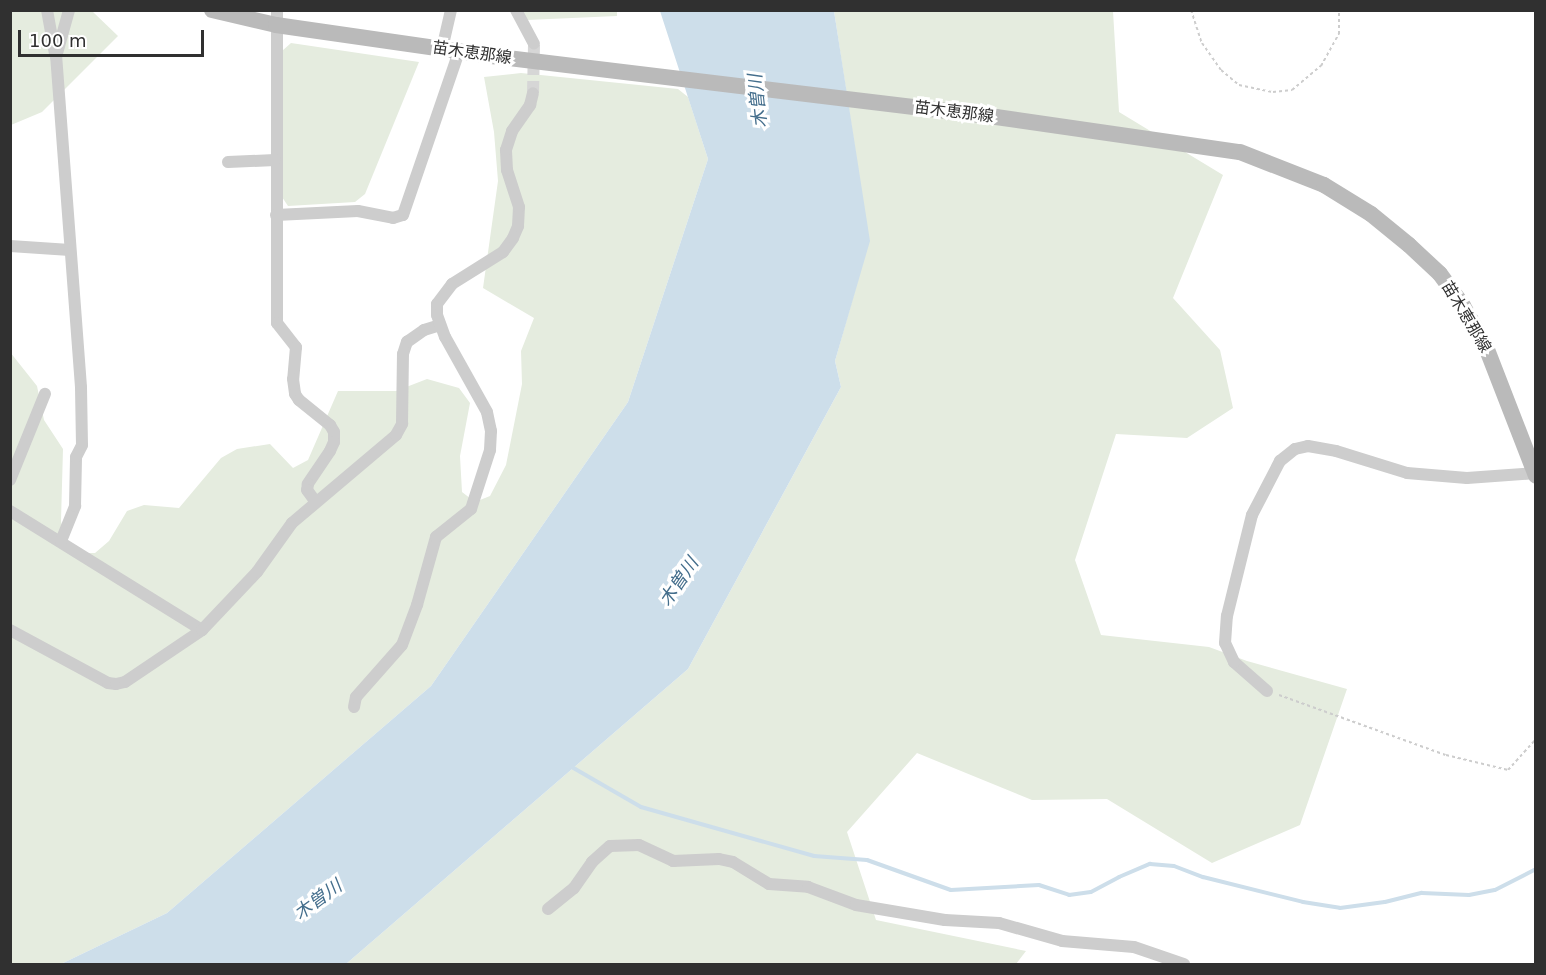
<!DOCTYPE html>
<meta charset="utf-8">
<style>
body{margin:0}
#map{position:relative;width:1546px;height:975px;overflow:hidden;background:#fff;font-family:"DejaVu Sans","Noto Sans JP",sans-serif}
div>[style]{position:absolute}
.green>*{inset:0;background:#e5ecdf}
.water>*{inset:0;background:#cddeea}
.stream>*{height:4px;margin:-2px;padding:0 2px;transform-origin:2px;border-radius:2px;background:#cddeea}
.minor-tunnel>*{height:12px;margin-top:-6px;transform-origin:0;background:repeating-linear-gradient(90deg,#d6d6d6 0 12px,transparent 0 18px)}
.path>*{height:2px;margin-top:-1px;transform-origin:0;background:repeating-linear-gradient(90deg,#cdcdcd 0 3px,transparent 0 6px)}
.minor>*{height:12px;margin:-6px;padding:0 6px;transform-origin:6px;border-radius:6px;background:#cdcdcd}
.secondary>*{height:16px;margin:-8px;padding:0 8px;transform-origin:8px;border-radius:8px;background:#bababa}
span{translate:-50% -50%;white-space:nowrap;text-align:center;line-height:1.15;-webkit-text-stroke:6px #fff;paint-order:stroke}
.street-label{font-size:16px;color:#303030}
.water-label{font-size:18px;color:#446e8c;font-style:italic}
.frame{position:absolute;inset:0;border:12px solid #303030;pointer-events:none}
.scale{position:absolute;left:18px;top:30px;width:186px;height:27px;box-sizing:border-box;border:3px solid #303030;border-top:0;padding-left:8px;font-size:18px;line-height:21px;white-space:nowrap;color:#303030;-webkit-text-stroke:4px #fff;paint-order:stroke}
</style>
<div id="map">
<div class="green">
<div style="clip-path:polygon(11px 11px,92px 11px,118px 36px,42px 112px,11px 125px)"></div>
<div style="clip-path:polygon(519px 11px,617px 11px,617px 16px,527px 20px)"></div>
<div style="clip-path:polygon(834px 11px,1113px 11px,1119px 112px,1223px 175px,1173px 298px,1220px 350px,1233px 408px,1187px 438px,1116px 434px,1075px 560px,1101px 635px,1209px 647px,1247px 661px,1347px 689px,1300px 825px,1212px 863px,1107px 799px,1032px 800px,917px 753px,847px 832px,876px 920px,1026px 951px,1016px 964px,346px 964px,688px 669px,841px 387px,835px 361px,869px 241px)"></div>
<div style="clip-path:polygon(291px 43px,419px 62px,365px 194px,355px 202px,288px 206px,282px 197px,282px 51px)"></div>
<div style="clip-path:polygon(521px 73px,678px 89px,688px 97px,708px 159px,628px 402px,431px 686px,167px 913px,61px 964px,11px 964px,10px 352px,37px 386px,44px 420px,63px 449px,61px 521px,64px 539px,76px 553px,95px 553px,109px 541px,127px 511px,144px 505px,179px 508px,221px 458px,237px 449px,270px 444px,293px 468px,308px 460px,338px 391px,396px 391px,427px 379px,459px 388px,470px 403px,460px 456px,462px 492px,475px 502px,490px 496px,506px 465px,522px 384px,521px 351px,534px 318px,483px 288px,498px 181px,494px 132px,484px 77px)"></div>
</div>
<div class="water">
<div style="clip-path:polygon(660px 11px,834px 11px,870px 241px,835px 361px,841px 387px,688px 669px,346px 964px,61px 964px,167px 913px,431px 686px,628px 402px,708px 159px)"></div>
</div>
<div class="stream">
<div style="left:570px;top:766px;width:82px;rotate:30deg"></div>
<div style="left:641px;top:807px;width:180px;rotate:15.8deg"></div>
<div style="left:814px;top:856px;width:53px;rotate:4.3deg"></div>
<div style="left:867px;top:860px;width:89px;rotate:19.7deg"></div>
<div style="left:951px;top:890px;width:88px;rotate:-3.3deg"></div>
<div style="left:1039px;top:885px;width:32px;rotate:18deg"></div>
<div style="left:1069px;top:895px;width:22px;rotate:-8deg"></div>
<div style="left:1091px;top:892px;width:32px;rotate:-28deg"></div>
<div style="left:1119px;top:877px;width:34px;rotate:-23deg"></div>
<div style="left:1150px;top:864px;width:24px;rotate:5deg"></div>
<div style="left:1174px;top:866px;width:31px;rotate:21deg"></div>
<div style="left:1203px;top:877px;width:103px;rotate:14deg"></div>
<div style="left:1303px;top:902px;width:37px;rotate:9deg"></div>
<div style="left:1340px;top:908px;width:45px;rotate:-7.6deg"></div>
<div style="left:1385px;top:902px;width:38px;rotate:-14deg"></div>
<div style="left:1422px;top:893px;width:47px;rotate:2.4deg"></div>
<div style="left:1469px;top:895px;width:26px;rotate:-11deg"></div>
<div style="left:1495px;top:890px;width:46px;rotate:-27.1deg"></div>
</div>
<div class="minor-tunnel">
<div style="left:533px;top:93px;width:49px;rotate:-88.8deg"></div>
</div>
<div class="path">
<div style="left:1191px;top:10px;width:35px;rotate:72deg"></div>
<div style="left:1202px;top:43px;width:33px;rotate:55deg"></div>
<div style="left:1221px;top:70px;width:23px;rotate:40deg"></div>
<div style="left:1239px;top:85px;width:35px;rotate:12deg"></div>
<div style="left:1273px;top:92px;width:19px;rotate:-6deg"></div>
<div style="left:1292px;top:90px;width:38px;rotate:-40deg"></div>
<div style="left:1321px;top:66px;width:37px;rotate:-61deg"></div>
<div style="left:1339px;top:34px;width:24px;rotate:-90deg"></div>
<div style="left:1279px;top:695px;width:177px;rotate:19.8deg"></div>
<div style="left:1446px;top:755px;width:64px;rotate:13.6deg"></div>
<div style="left:1508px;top:770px;width:42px;rotate:-47.9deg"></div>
</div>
<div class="minor">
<div style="left:47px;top:10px;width:45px;rotate:79.7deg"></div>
<div style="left:277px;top:10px;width:313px;rotate:90deg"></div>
<div style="left:277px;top:323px;width:31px;rotate:52deg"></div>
<div style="left:296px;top:347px;width:32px;rotate:95deg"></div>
<div style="left:293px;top:379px;width:15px;rotate:82deg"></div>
<div style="left:295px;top:394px;width:7px;rotate:56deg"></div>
<div style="left:299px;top:400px;width:40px;rotate:39deg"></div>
<div style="left:330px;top:425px;width:8px;rotate:60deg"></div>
<div style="left:334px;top:432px;width:10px;rotate:90deg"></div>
<div style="left:334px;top:442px;width:10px;rotate:114deg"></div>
<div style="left:330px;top:451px;width:40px;rotate:124deg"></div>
<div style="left:308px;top:484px;width:6px;rotate:99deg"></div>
<div style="left:307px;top:490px;width:14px;rotate:54deg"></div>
<div style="left:516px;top:10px;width:38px;rotate:62deg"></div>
<div style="left:442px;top:49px;width:40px;rotate:-77deg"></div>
<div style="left:228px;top:162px;width:47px;rotate:-2.4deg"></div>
<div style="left:276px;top:215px;width:82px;rotate:-2.8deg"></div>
<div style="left:358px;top:211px;width:36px;rotate:11deg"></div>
<div style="left:393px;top:218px;width:10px;rotate:-17deg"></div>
<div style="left:403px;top:215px;width:173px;rotate:-71.1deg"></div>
<div style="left:10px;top:246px;width:60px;rotate:3.8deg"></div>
<div style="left:10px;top:480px;width:93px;rotate:-67.9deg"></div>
<div style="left:10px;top:511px;width:226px;rotate:31.8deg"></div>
<div style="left:61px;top:541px;width:38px;rotate:-68deg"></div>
<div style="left:75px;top:506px;width:49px;rotate:-88.8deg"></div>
<div style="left:76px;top:457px;width:13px;rotate:-63deg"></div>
<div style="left:82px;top:445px;width:58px;rotate:-91deg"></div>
<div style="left:81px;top:387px;width:331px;rotate:-94.3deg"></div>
<div style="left:56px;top:57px;width:49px;rotate:-74.5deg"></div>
<div style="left:10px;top:630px;width:111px;rotate:28.4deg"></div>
<div style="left:108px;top:683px;width:8px;rotate:7deg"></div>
<div style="left:116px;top:684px;width:9px;rotate:-13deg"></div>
<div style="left:125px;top:682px;width:93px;rotate:-34deg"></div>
<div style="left:202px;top:630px;width:80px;rotate:-46.5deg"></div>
<div style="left:257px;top:572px;width:60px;rotate:-54.5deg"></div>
<div style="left:292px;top:523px;width:136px;rotate:-40.2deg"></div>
<div style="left:396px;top:435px;width:13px;rotate:-61deg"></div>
<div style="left:402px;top:424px;width:70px;rotate:-89.2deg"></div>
<div style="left:403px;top:354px;width:13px;rotate:-72deg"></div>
<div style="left:407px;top:342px;width:21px;rotate:-35deg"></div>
<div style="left:424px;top:330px;width:17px;rotate:-17deg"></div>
<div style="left:1267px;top:691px;width:44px;rotate:-138.7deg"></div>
<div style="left:1234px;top:662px;width:21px;rotate:-115deg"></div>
<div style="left:1225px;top:643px;width:27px;rotate:-86deg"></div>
<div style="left:1227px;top:616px;width:104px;rotate:-76.1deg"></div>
<div style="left:1252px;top:515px;width:61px;rotate:-62.6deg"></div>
<div style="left:1280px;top:461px;width:19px;rotate:-39deg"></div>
<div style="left:1295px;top:449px;width:13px;rotate:-13deg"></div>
<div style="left:1308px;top:446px;width:28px;rotate:10deg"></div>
<div style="left:1336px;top:451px;width:74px;rotate:17.2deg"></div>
<div style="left:1407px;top:473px;width:60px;rotate:4.8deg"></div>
<div style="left:1467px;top:478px;width:69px;rotate:-4.1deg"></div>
<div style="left:354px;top:707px;width:10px;rotate:-79deg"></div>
<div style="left:356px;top:697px;width:69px;rotate:-48.5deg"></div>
<div style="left:402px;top:645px;width:43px;rotate:-69.4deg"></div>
<div style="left:417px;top:605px;width:71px;rotate:-74.4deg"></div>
<div style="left:436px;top:537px;width:45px;rotate:-38.7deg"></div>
<div style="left:471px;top:509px;width:62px;rotate:-72.1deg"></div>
<div style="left:490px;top:450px;width:19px;rotate:-87deg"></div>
<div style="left:491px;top:431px;width:19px;rotate:-102deg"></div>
<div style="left:487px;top:412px;width:86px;rotate:-119.2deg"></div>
<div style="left:445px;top:337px;width:23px;rotate:-110deg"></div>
<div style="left:437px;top:315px;width:11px;rotate:-90deg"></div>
<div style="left:437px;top:304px;width:25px;rotate:-53deg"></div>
<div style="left:452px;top:284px;width:60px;rotate:-32.1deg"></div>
<div style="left:503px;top:252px;width:17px;rotate:-54deg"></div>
<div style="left:513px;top:238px;width:13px;rotate:-67deg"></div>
<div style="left:518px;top:226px;width:19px;rotate:-87deg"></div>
<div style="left:519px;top:207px;width:39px;rotate:-108deg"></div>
<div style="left:507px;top:170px;width:20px;rotate:-93deg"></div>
<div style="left:506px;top:150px;width:20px;rotate:-72deg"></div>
<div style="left:512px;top:131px;width:32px;rotate:-55deg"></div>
<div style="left:530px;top:105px;width:12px;rotate:-76deg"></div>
<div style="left:548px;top:909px;width:33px;rotate:-39deg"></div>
<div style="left:574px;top:888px;width:32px;rotate:-55deg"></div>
<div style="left:592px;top:862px;width:24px;rotate:-42deg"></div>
<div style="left:610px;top:846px;width:29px;rotate:-2deg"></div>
<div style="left:639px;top:845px;width:38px;rotate:25deg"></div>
<div style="left:673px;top:861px;width:46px;rotate:-2.5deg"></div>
<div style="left:719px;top:859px;width:14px;rotate:12deg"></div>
<div style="left:733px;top:862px;width:42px;rotate:31.4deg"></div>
<div style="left:769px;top:884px;width:39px;rotate:4deg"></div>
<div style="left:808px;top:887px;width:51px;rotate:20.6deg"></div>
<div style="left:856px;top:905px;width:90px;rotate:9.6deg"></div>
<div style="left:945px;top:920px;width:54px;rotate:3.2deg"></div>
<div style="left:999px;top:923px;width:66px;rotate:15.9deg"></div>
<div style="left:1062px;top:941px;width:72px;rotate:4.8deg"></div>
<div style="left:1134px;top:947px;width:53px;rotate:18.8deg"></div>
</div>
<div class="secondary">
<div style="left:212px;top:10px;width:66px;rotate:13.2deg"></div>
<div style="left:276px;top:25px;width:217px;rotate:8.2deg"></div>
<div style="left:491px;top:56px;width:509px;rotate:6.89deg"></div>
<div style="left:996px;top:117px;width:246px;rotate:8.2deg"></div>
<div style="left:1240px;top:152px;width:90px;rotate:21.4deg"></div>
<div style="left:1324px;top:185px;width:55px;rotate:31.7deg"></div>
<div style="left:1371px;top:214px;width:49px;rotate:39.2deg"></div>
<div style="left:1409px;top:245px;width:42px;rotate:43.1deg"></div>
<div style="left:1440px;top:274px;width:39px;rotate:54deg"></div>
<div style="left:1463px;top:306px;width:47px;rotate:60.7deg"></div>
<div style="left:1486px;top:347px;width:138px;rotate:68.8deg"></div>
</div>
<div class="street-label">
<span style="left:472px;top:53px;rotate:8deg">苗木恵那線</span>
<span style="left:954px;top:112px;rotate:7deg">苗木恵那線</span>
<span style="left:1466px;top:317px;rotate:59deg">苗木恵那線</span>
</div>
<div class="water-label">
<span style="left:758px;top:101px;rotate:-96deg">木曽川</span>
<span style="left:679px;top:582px;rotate:-56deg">木曽川</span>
<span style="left:318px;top:900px;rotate:-36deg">木曽川</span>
</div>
<div class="frame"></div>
<div class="scale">100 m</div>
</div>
